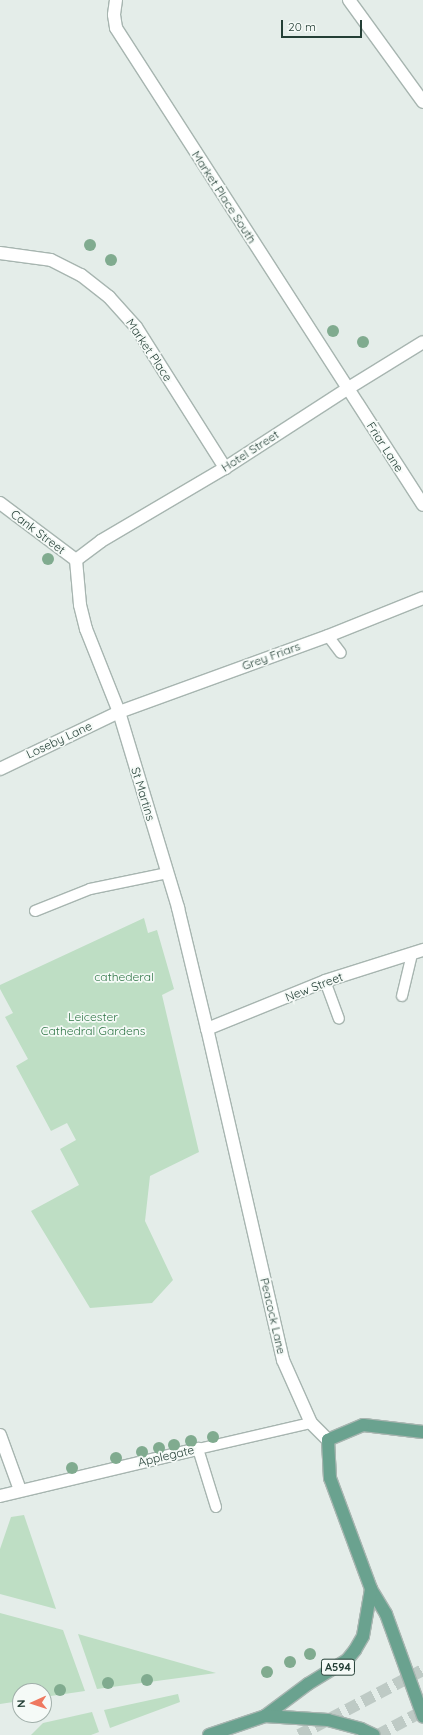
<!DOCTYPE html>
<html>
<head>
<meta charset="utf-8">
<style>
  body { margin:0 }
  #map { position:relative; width:423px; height:1735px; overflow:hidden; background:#e4ede9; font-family:Quicksand,sans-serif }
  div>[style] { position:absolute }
  .green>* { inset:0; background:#bedec4 }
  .primary-tunnel>* { height:12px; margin-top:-6px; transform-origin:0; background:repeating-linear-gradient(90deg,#becac5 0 12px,transparent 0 18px) }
  .roads { filter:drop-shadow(1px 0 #a7b5b0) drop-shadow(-1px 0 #a7b5b0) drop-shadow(0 1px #a7b5b0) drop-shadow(0 -1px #a7b5b0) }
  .service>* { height:10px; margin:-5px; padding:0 5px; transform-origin:5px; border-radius:5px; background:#fff }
  .pedestrian>* { height:12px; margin:-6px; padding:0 6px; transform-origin:6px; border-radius:6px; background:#fff }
  .minor>* { height:12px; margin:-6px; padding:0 6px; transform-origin:6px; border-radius:6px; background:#fff }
  .primary>* { height:12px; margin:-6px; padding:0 6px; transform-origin:6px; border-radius:6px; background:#6aa28f }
  .trees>* { width:12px; height:12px; margin:-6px; border-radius:50%; background:#80ab8f }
  span { translate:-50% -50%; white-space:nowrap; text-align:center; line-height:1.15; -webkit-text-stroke:3.5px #f5faf7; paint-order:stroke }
  .shield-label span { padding:1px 3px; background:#f5faf7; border:1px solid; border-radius:3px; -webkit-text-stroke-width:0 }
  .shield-label { font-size:11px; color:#243f36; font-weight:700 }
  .street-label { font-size:12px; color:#243f36 }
  .park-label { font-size:12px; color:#2e7545 }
  .north { position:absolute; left:12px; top:1683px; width:40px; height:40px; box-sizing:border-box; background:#f5faf7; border:1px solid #a1afaa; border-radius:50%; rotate:267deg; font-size:11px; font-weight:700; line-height:16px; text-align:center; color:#243f36 }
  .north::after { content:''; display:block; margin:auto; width:14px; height:18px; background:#ef7960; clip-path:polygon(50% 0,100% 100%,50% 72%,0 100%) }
  .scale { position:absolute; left:281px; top:20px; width:81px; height:18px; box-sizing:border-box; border:2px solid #243f36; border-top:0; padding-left:5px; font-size:12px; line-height:14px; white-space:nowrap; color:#243f36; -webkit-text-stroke:3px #f5faf7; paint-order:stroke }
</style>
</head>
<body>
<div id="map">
  <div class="green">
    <div style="clip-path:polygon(144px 918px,148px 933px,157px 930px,174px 989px,162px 995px,199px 1152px,150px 1176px,145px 1221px,173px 1280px,152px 1303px,90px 1308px,31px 1211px,79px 1185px,60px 1149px,76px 1140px,67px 1123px,51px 1131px,16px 1066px,28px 1059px,5px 1017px,13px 1013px,0 989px,0 985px)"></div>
    <div style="clip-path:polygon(24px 1515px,56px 1609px,0 1594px,0 1549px,11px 1517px)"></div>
    <div style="clip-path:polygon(0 1613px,63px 1630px,85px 1691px,44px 1697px,44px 1691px,20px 1691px,20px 1701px,0 1704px)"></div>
    <div style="clip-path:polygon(78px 1634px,216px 1673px,97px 1689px)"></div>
    <div style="clip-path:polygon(178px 1694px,180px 1702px,110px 1728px,104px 1710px)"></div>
    <div style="clip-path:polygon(92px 1712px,99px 1732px,91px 1735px,31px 1735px,43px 1723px)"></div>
  </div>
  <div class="primary-tunnel">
    <div style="left:299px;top:1735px;width:140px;rotate:-27.7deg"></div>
    <div style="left:378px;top:1735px;width:51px;rotate:-28.1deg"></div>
  </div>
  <div class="roads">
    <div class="service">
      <div style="left:328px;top:636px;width:21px;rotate:53deg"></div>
      <div style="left:35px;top:911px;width:59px;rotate:-21.8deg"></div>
      <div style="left:90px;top:889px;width:79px;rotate:-11.7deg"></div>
      <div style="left:325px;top:981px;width:40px;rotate:69.8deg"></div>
      <div style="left:402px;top:996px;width:43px;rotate:-76.6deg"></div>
      <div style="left:216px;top:1507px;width:61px;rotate:-107.2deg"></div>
      <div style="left:198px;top:1449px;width:116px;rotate:-13deg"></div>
    </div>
    <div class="pedestrian">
      <div style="left:347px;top:389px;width:89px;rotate:-31.7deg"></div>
      <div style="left:0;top:503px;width:95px;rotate:36.9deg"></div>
      <div style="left:76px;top:560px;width:45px;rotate:84.9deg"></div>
      <div style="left:80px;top:605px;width:25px;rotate:76deg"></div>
      <div style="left:86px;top:629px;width:89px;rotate:68.3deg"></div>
      <div style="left:119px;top:712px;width:205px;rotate:73.2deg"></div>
      <div style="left:178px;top:908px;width:124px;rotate:76.5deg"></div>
      <div style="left:0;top:769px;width:132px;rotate:-25.6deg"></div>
      <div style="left:0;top:1435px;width:59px;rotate:70deg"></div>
      <div style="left:0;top:1496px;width:204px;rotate:-13.4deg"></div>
    </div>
    <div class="minor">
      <div style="left:116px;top:0;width:15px;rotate:98deg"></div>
      <div style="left:114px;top:15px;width:13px;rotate:81deg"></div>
      <div style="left:116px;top:28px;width:567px;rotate:57.23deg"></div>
      <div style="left:349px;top:0;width:126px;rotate:54deg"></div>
      <div style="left:0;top:253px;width:51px;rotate:7.8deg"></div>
      <div style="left:51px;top:260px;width:34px;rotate:27deg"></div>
      <div style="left:81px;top:275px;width:36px;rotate:38deg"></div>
      <div style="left:109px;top:297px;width:40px;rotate:48deg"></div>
      <div style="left:136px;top:327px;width:167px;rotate:57.7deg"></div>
      <div style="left:76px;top:560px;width:31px;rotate:-37deg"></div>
      <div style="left:101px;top:541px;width:144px;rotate:-30.5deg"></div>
      <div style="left:225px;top:468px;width:145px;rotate:-32.9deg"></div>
      <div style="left:119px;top:712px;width:222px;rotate:-20deg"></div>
      <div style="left:328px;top:636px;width:102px;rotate:-21.8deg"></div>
      <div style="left:328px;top:1440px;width:24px;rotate:-135deg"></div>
      <div style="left:311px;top:1423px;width:69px;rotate:-114deg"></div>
      <div style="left:283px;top:1360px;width:340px;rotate:-102.9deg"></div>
      <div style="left:207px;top:1029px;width:127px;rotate:-22.1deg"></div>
      <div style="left:325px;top:981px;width:103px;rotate:-17.6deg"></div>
    </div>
    <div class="primary">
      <div style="left:423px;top:1432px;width:60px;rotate:-173.3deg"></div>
      <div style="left:363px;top:1425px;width:38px;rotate:157deg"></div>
      <div style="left:328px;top:1440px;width:38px;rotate:87deg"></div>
      <div style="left:330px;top:1478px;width:118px;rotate:69.7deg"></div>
      <div style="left:371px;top:1589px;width:29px;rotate:59deg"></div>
      <div style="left:386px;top:1614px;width:109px;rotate:70.1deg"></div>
      <div style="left:265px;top:1716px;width:54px;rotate:-36.7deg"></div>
      <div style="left:308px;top:1684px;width:46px;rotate:-31.6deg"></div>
      <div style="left:347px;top:1660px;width:13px;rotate:-51deg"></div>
      <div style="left:355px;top:1650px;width:16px;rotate:-60deg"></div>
      <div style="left:363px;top:1636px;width:48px;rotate:-80.3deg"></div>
      <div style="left:209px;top:1735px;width:59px;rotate:-18.7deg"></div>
      <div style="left:265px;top:1716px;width:63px;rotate:3.6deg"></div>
      <div style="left:328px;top:1720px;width:34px;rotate:15deg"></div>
      <div style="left:361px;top:1729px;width:14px;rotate:25deg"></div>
    </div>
  </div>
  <div class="trees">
    <div style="left:90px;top:245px"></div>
    <div style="left:111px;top:260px"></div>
    <div style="left:333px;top:331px"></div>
    <div style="left:363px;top:342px"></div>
    <div style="left:48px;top:559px"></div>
    <div style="left:213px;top:1437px"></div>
    <div style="left:191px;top:1441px"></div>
    <div style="left:174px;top:1445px"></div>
    <div style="left:159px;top:1448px"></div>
    <div style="left:142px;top:1452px"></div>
    <div style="left:116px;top:1458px"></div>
    <div style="left:72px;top:1468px"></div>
    <div style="left:310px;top:1654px"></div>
    <div style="left:290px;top:1662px"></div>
    <div style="left:267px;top:1672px"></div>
    <div style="left:147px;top:1680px"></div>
    <div style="left:108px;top:1683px"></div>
    <div style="left:60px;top:1690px"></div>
  </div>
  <div class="shield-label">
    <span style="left:338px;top:1667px">A594</span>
  </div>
  <div class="street-label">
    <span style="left:224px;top:197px;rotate:57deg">Market Place South</span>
    <span style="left:149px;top:350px;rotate:56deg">Market Place</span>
    <span style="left:385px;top:447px;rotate:57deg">Friar Lane</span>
    <span style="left:250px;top:451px;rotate:-33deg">Hotel Street</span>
    <span style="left:38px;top:532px;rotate:37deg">Cank Street</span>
    <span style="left:271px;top:656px;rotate:-20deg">Grey Friars</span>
    <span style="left:59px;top:740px;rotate:-25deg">Loseby Lane</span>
    <span style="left:143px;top:794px;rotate:73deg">St Martins</span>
    <span style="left:314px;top:987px;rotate:-21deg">New Street</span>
    <span style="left:273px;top:1316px;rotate:77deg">Peacock Lane</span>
    <span style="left:166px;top:1456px;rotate:-13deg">Applegate</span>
  </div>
  <div class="park-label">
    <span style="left:124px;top:977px">cathederal</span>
    <span style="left:93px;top:1024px">Leicester<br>Cathedral Gardens</span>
  </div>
  <div class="north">N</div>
  <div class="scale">20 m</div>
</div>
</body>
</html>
